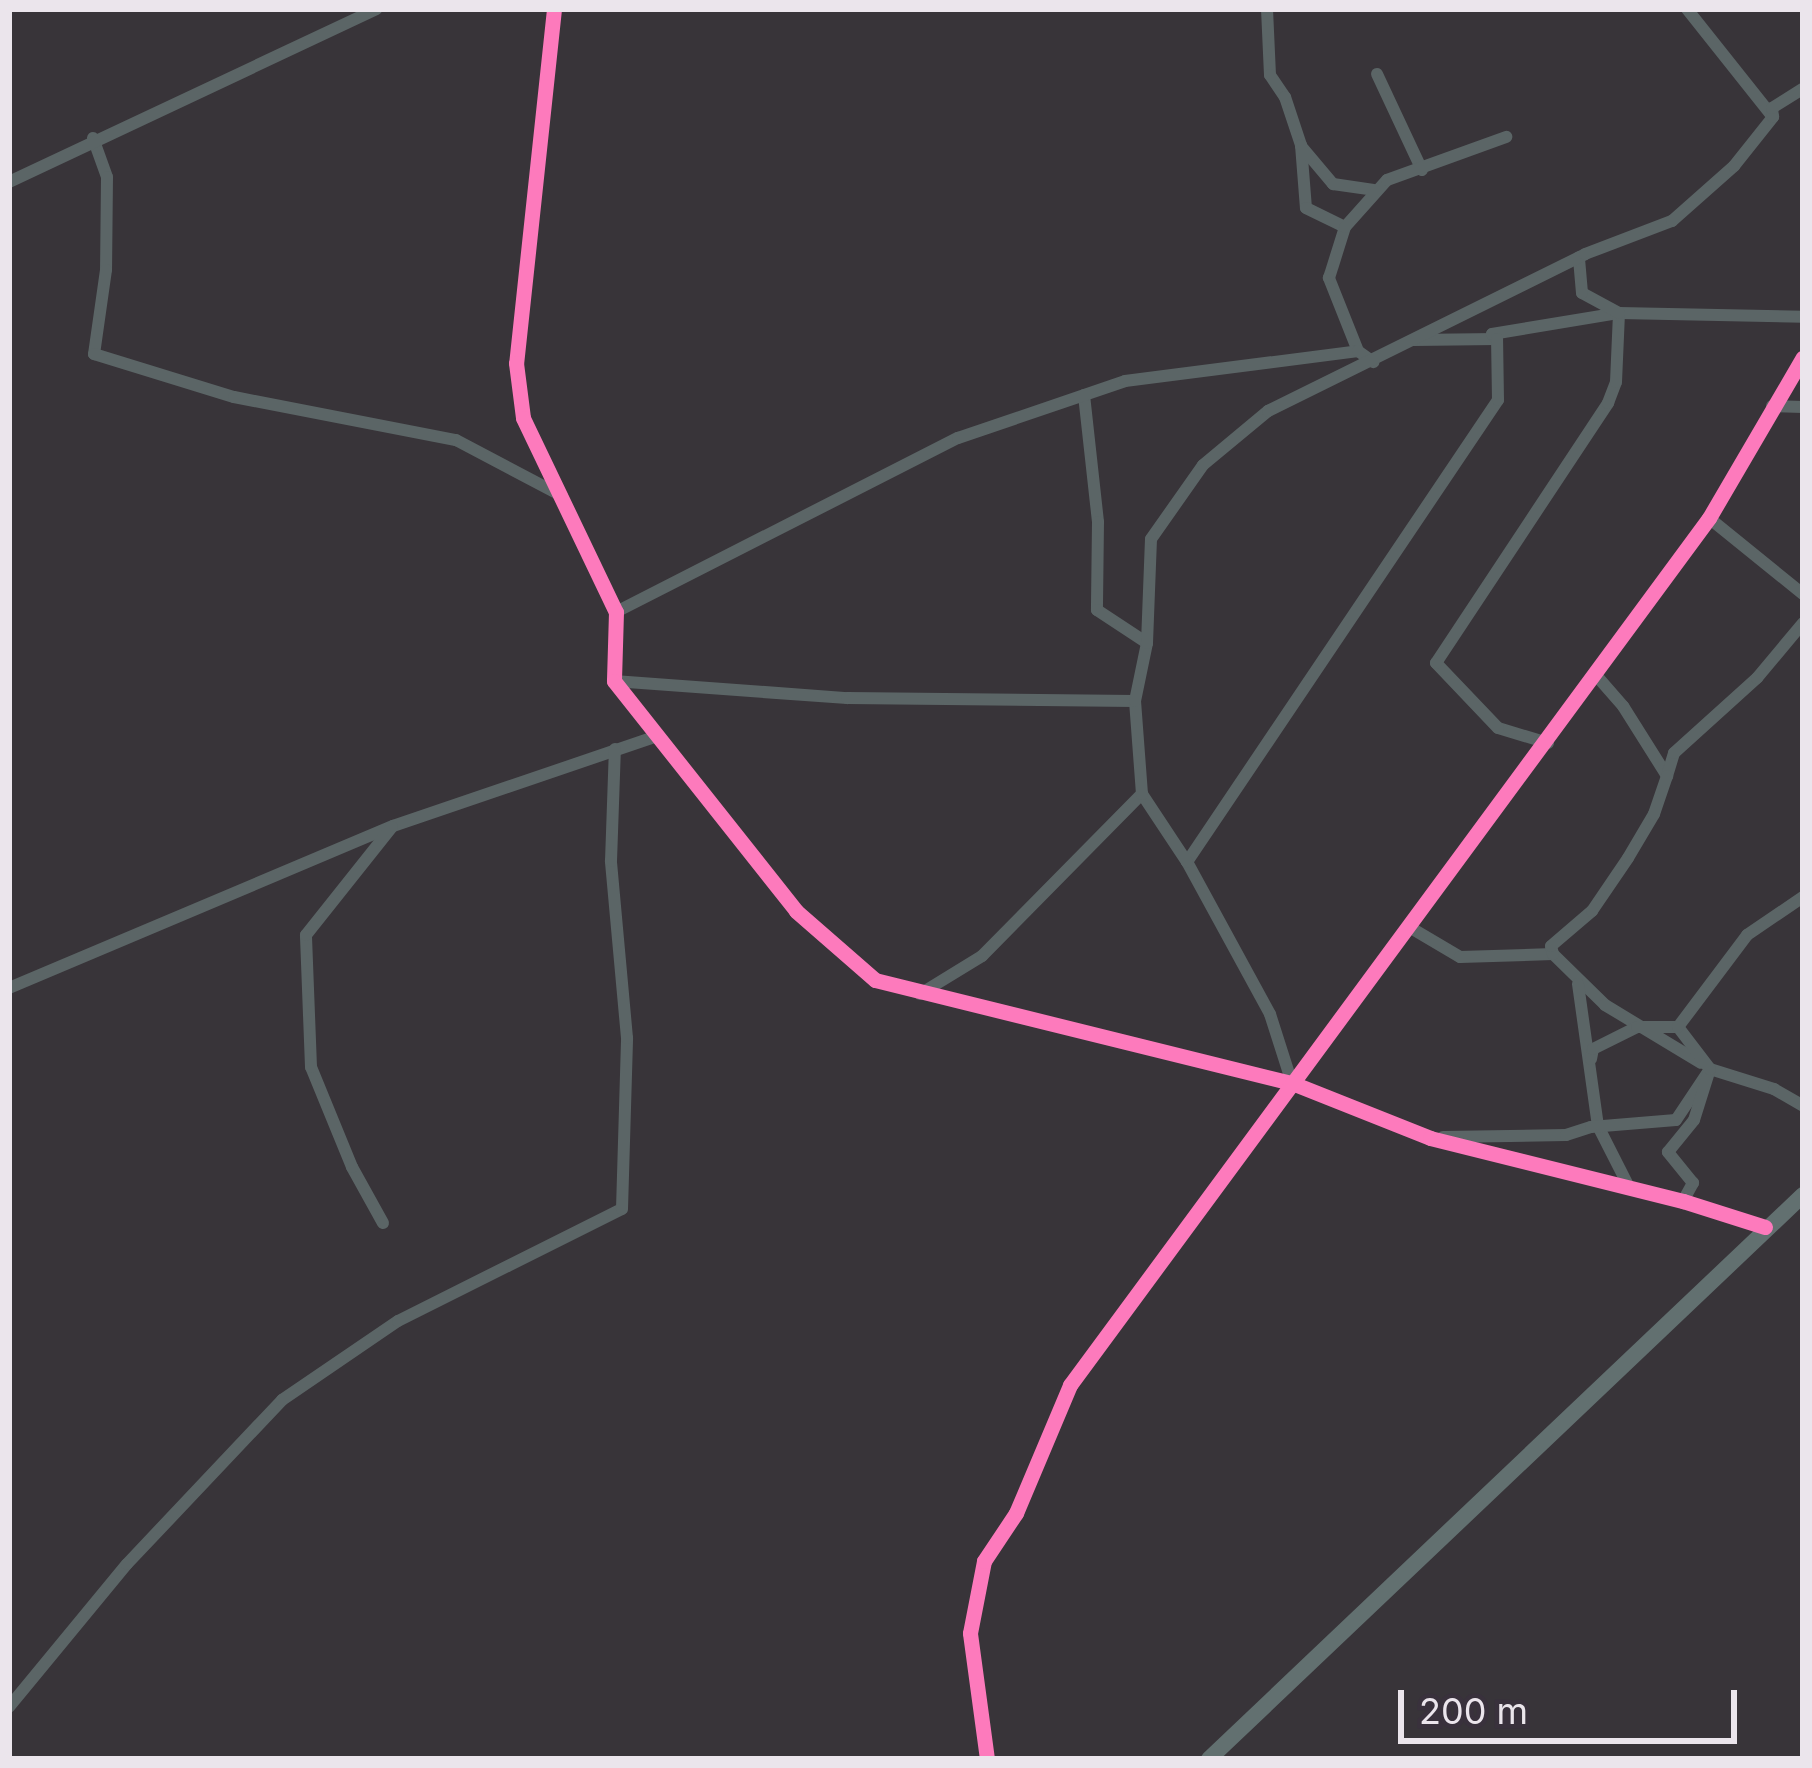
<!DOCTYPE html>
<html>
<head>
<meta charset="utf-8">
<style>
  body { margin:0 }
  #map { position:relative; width:1812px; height:1768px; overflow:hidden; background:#383439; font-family:Inter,sans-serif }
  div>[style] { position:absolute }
  .street>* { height:12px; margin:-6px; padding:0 6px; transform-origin:6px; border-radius:6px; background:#5b6566 }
  .secondary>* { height:16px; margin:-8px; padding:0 8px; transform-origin:8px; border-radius:8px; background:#627070 }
  .cycleway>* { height:15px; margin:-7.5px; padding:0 7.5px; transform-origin:7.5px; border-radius:7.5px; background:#fd7abc }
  span { translate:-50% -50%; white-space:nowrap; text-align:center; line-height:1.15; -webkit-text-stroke:12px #39313c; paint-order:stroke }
  .frame { position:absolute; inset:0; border:12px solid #ebe5ec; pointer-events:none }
  .scale { position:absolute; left:1398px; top:1690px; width:339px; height:54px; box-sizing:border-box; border:6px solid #ebe5ec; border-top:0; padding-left:15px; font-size:36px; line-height:42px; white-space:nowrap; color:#ebe5ec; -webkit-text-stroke:9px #39313c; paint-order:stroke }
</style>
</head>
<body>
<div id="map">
  <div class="street">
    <div style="left:554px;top:9px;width:356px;rotate:96.1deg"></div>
    <div style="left:516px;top:363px;width:55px;rotate:82.7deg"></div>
    <div style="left:523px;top:418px;width:215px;rotate:64.4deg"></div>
    <div style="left:616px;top:612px;width:69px;rotate:91.7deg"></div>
    <div style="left:614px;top:681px;width:293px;rotate:51.6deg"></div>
    <div style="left:796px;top:911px;width:105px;rotate:41.1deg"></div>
    <div style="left:875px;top:980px;width:430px;rotate:13.9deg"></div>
    <div style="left:1292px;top:1083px;width:149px;rotate:21.7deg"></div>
    <div style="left:1430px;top:1138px;width:261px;rotate:14deg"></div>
    <div style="left:1683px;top:1201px;width:86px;rotate:17.6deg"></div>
    <div style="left:1267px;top:9px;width:66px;rotate:87.4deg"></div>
    <div style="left:1270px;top:75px;width:27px;rotate:56deg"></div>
    <div style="left:1285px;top:97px;width:51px;rotate:71.6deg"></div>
    <div style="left:1301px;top:145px;width:63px;rotate:85.5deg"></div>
    <div style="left:1306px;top:208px;width:43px;rotate:26deg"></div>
    <div style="left:1687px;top:9px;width:137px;rotate:51.5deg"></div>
    <div style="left:1377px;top:74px;width:106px;rotate:64.9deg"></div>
    <div style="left:93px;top:138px;width:41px;rotate:70.3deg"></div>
    <div style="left:107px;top:177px;width:93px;rotate:90.6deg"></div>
    <div style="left:106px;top:270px;width:85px;rotate:98.1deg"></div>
    <div style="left:94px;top:354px;width:146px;rotate:17.1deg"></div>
    <div style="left:234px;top:397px;width:226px;rotate:11deg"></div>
    <div style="left:456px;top:440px;width:120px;rotate:27.8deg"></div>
    <div style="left:1301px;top:146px;width:50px;rotate:49.9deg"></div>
    <div style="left:1333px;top:184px;width:41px;rotate:8.3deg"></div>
    <div style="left:9px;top:182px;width:406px;rotate:-25.2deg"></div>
    <div style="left:1413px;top:340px;width:84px;rotate:-0.7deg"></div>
    <div style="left:1497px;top:339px;width:7px;rotate:-135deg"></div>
    <div style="left:1492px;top:334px;width:129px;rotate:-9.4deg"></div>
    <div style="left:1619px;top:313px;width:184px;rotate:1.2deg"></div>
    <div style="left:1358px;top:351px;width:79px;rotate:-111.7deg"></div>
    <div style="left:1329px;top:278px;width:53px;rotate:-72.6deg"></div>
    <div style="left:1345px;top:227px;width:63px;rotate:-48.2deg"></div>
    <div style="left:1387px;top:180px;width:127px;rotate:-19.9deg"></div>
    <div style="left:1084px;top:395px;width:128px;rotate:83.7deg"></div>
    <div style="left:1098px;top:522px;width:88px;rotate:90.7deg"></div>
    <div style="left:1097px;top:610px;width:60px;rotate:33.4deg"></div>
    <div style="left:1772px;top:406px;width:31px;rotate:2deg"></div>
    <div style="left:1709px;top:518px;width:121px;rotate:39deg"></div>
    <div style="left:616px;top:612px;width:384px;rotate:-27deg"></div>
    <div style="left:958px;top:438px;width:176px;rotate:-18.8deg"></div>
    <div style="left:1125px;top:381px;width:235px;rotate:-7.3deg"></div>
    <div style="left:1358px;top:351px;width:19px;rotate:36deg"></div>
    <div style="left:1595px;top:674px;width:43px;rotate:48.8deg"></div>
    <div style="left:1623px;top:706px;width:83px;rotate:57.8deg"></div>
    <div style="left:1667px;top:776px;width:24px;rotate:-73deg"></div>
    <div style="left:1674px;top:753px;width:112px;rotate:-42.1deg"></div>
    <div style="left:1757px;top:678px;width:72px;rotate:-50.1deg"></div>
    <div style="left:614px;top:681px;width:234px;rotate:4.2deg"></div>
    <div style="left:847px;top:698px;width:288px;rotate:0.6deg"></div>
    <div style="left:1548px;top:743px;width:52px;rotate:-163.3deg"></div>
    <div style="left:1498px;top:728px;width:90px;rotate:-133.6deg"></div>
    <div style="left:1436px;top:663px;width:312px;rotate:-56.5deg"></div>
    <div style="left:1608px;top:403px;width:22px;rotate:-69deg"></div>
    <div style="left:1616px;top:382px;width:69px;rotate:-87.5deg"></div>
    <div style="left:1619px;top:313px;width:42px;rotate:-151.6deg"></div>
    <div style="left:1582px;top:293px;width:36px;rotate:-95deg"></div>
    <div style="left:1187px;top:862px;width:557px;rotate:-56.05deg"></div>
    <div style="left:1498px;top:400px;width:61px;rotate:-90.9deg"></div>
    <div style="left:1411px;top:928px;width:57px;rotate:30.6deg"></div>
    <div style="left:1460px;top:957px;width:93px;rotate:-1.8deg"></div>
    <div style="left:1553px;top:954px;width:73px;rotate:44.4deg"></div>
    <div style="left:1605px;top:1005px;width:112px;rotate:31.1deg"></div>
    <div style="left:1553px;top:954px;width:8px;rotate:-104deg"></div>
    <div style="left:1551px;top:946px;width:54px;rotate:-40.5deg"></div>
    <div style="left:1592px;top:911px;width:64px;rotate:-55.8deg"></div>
    <div style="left:1628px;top:858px;width:51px;rotate:-59.4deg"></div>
    <div style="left:1654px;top:814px;width:40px;rotate:-71.1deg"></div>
    <div style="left:1578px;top:984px;width:143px;rotate:82deg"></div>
    <div style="left:1598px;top:1126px;width:68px;rotate:63.1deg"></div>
    <div style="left:9px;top:988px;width:417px;rotate:-22.9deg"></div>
    <div style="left:393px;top:826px;width:280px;rotate:-18.8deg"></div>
    <div style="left:920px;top:994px;width:73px;rotate:-31.5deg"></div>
    <div style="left:982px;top:956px;width:228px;rotate:-45.4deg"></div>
    <div style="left:1591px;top:1059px;width:10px;rotate:-79deg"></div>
    <div style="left:1593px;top:1049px;width:49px;rotate:-26.6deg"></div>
    <div style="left:1637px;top:1027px;width:41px"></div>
    <div style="left:1292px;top:1083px;width:72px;rotate:-107.7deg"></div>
    <div style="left:1270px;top:1014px;width:173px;rotate:-118.6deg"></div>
    <div style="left:1187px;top:862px;width:82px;rotate:-123.5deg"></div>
    <div style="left:1142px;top:794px;width:93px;rotate:-94.3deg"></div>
    <div style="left:1135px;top:701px;width:59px;rotate:-78.3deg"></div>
    <div style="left:1147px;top:643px;width:104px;rotate:-87.8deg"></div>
    <div style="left:1151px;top:539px;width:90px;rotate:-54.9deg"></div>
    <div style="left:1203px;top:465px;width:85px;rotate:-39.7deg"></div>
    <div style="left:1268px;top:411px;width:354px;rotate:-26.3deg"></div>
    <div style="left:1585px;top:254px;width:93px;rotate:-20.8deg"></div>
    <div style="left:1672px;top:221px;width:83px;rotate:-41.6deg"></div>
    <div style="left:1734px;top:166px;width:63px;rotate:-51.5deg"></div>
    <div style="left:1773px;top:117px;width:9px;rotate:-96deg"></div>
    <div style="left:1772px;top:108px;width:36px;rotate:-32deg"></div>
    <div style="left:1443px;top:1137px;width:123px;rotate:-0.9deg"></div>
    <div style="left:1566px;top:1135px;width:26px;rotate:-18deg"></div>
    <div style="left:1591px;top:1127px;width:85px;rotate:-4.7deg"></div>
    <div style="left:1676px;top:1120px;width:61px;rotate:-56.3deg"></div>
    <div style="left:1710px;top:1069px;width:67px;rotate:17.4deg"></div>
    <div style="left:1774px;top:1089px;width:34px;rotate:30deg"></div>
    <div style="left:1683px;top:1201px;width:21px;rotate:-61deg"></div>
    <div style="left:1693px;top:1183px;width:40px;rotate:-129deg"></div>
    <div style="left:1668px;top:1152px;width:41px;rotate:-50.9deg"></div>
    <div style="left:1694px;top:1120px;width:53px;rotate:-72.6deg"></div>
    <div style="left:1710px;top:1069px;width:53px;rotate:-127.3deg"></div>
    <div style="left:1678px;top:1027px;width:115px;rotate:-53.1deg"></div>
    <div style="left:1747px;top:935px;width:68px;rotate:-34.2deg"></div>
    <div style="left:383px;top:1223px;width:64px;rotate:-119deg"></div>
    <div style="left:352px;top:1167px;width:108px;rotate:-112.3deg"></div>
    <div style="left:311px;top:1067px;width:132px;rotate:-92.2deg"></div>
    <div style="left:306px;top:935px;width:138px;rotate:-51.5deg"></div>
    <div style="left:9px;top:1707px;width:185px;rotate:-50.5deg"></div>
    <div style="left:127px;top:1564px;width:226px;rotate:-46.6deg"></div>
    <div style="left:282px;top:1400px;width:140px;rotate:-34.3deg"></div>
    <div style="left:398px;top:1321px;width:250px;rotate:-26.6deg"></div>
    <div style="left:622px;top:1209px;width:171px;rotate:-88.3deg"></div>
    <div style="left:627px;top:1038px;width:178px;rotate:-95.2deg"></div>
    <div style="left:611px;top:861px;width:112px;rotate:-88deg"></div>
    <div style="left:987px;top:1759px;width:127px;rotate:-97.7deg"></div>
    <div style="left:970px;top:1633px;width:73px;rotate:-79deg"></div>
    <div style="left:984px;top:1561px;width:58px;rotate:-56.3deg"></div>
    <div style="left:1016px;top:1513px;width:139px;rotate:-67.1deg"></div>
    <div style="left:1070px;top:1385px;width:1077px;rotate:-53.61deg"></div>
    <div style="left:1709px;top:518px;width:186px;rotate:-59.7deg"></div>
  </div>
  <div class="secondary">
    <div style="left:1209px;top:1759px;width:819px;rotate:-43.52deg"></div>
  </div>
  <div class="cycleway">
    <div style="left:554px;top:9px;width:356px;rotate:96.1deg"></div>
    <div style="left:516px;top:363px;width:55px;rotate:82.7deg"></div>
    <div style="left:523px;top:418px;width:215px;rotate:64.4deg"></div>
    <div style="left:616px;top:612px;width:69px;rotate:91.7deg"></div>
    <div style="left:614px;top:681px;width:293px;rotate:51.6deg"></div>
    <div style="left:796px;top:911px;width:105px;rotate:41.1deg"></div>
    <div style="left:875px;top:980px;width:430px;rotate:13.9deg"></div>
    <div style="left:1292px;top:1083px;width:149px;rotate:21.7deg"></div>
    <div style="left:1430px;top:1138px;width:261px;rotate:14deg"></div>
    <div style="left:1683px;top:1201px;width:86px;rotate:17.6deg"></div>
    <div style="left:987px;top:1759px;width:127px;rotate:-97.7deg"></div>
    <div style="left:970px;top:1633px;width:73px;rotate:-79deg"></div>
    <div style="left:984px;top:1561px;width:58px;rotate:-56.3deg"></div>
    <div style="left:1016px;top:1513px;width:139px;rotate:-67.1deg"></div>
    <div style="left:1070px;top:1385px;width:1077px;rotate:-53.61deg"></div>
    <div style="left:1709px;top:518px;width:186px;rotate:-59.7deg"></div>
  </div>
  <div class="frame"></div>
  <div class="scale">200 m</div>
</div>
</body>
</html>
